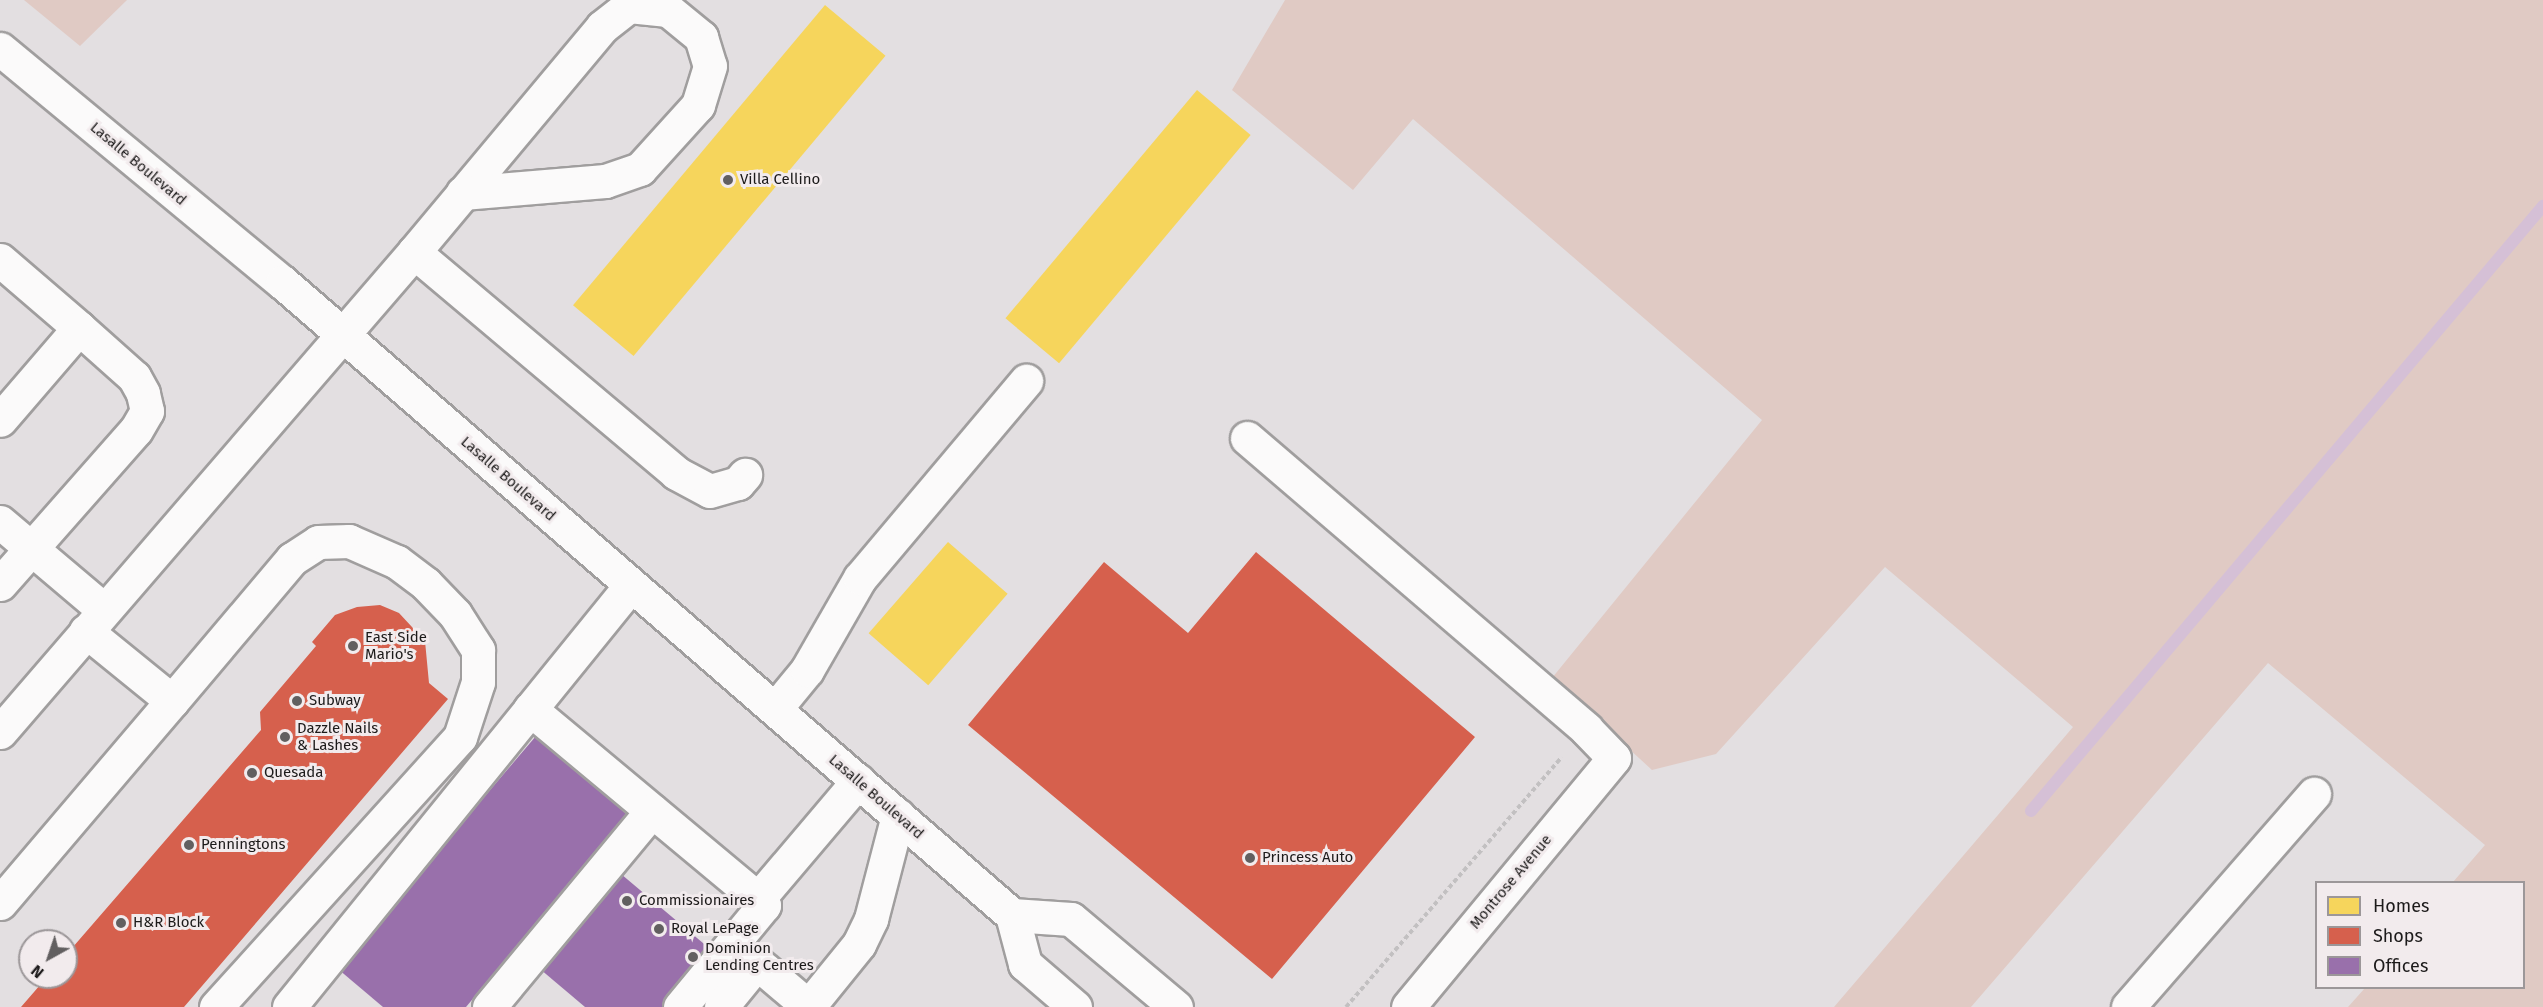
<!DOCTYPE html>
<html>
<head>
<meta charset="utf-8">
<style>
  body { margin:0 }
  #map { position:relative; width:2543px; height:1007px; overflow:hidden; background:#e3dfe1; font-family:"Fira Sans",sans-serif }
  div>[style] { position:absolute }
  .green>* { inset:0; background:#e0cac4 }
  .homes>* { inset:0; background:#f6d55c; transform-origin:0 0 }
  .shops>* { inset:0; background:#d6604d }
  .offices>* { inset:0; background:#9970ab }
  .stream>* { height:12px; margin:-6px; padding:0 6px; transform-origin:6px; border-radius:6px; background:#d5c0d6 }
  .path>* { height:4px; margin-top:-2px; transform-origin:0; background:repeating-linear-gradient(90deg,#c2c0c1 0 4.5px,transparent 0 7.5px) }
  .roads { filter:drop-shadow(2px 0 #a09e9e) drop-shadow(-2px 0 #a09e9e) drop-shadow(0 2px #a09e9e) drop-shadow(0 -2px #a09e9e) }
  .minor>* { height:33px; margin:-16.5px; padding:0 16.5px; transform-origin:16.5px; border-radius:16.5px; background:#fbfafa }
  .major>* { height:33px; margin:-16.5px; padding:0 16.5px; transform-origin:16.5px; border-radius:16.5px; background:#fbfafa }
  .dots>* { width:16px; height:16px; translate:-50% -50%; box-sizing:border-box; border:3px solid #f2ebed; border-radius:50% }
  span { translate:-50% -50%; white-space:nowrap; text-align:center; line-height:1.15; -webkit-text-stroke:6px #f2ebed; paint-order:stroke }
  .street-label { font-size:15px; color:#1c1a1a }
  .poi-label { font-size:15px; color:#1c1a1a }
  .left { translate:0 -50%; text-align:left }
  .legend { position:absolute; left:2315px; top:881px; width:210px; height:108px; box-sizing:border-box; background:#f2ebed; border:2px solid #9c9799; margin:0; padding:8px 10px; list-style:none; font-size:18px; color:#1c1a1a }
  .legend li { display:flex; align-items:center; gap:12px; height:30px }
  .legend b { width:30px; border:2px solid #9c9799 }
  .north { position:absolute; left:18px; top:929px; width:60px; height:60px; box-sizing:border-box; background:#f2ebed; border:2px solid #9c9799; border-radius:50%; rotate:220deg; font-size:16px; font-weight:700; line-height:24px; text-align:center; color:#1c1a1a }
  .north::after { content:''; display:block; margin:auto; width:21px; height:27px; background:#625f60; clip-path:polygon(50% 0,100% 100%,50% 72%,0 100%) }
</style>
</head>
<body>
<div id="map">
  <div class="green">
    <div style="clip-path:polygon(24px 0,127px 0,80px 46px)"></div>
    <div style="clip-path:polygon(1285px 0,2543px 0,2543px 1007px,2348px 1007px,2365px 988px,2524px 988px,2524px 882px,2453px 882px,2485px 845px,2268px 663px,1971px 1007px,1834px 1007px,2073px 727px,1885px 567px,1716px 754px,1652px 770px,1552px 678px,1762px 420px,1413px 119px,1353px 190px,1232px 90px)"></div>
  </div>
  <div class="homes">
    <div style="left:825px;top:5px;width:79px;height:392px;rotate:40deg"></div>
    <div style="left:1197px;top:90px;width:70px;height:298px;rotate:40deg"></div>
    <div style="left:948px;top:542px;width:79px;height:121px;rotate:41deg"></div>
  </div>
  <div class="shops">
    <div style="clip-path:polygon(1256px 552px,1475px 737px,1272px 979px,968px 725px,1104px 562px,1188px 633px)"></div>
    <div style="clip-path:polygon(380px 605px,399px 613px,425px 641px,429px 683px,448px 699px,184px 1007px,21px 1007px,47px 977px,66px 977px,66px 955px,261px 730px,260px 712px,316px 646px,312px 642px,335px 615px,357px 607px)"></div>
  </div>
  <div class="offices">
    <div style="clip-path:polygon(536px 736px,628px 815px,466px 1007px,383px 1007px,338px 969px)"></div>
    <div style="clip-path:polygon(621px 874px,716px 954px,671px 1007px,585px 1007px,540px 969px)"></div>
  </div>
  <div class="stream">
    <div style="left:2031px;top:811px;width:793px;rotate:-49.76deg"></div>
  </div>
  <div class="path">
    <div style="left:1346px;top:1007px;width:330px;rotate:-49.2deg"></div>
  </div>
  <div class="roads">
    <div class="minor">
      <div style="left:414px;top:252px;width:343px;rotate:40.1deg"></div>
      <div style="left:676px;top:473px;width:38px;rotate:28deg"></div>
      <div style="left:710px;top:491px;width:29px;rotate:-16deg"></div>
      <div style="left:738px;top:483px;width:11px;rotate:-49deg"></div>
      <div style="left:0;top:260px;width:104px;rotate:40.7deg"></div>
      <div style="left:79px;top:328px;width:121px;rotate:130.7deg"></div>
      <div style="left:1247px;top:438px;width:447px;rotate:40.6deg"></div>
      <div style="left:1586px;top:729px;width:40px;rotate:46deg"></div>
      <div style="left:1614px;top:758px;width:323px;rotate:129.6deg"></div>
      <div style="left:0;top:522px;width:136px;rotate:40.2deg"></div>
      <div style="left:0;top:584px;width:205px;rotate:-48.6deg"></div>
      <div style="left:136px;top:430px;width:22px;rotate:-60deg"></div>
      <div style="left:147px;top:411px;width:18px;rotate:-103deg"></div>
      <div style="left:143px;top:393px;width:18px;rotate:-119deg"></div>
      <div style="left:134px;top:377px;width:74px;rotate:-138.3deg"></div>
      <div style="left:172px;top:701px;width:186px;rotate:-49.8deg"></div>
      <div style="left:292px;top:559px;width:31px;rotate:-33deg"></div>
      <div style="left:318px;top:542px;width:31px;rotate:-2deg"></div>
      <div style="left:349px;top:541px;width:52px;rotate:23.6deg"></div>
      <div style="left:397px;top:562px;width:36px;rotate:37deg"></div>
      <div style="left:426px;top:584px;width:42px;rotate:46deg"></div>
      <div style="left:455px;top:614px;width:43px;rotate:57.4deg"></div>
      <div style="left:478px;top:650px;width:32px;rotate:90deg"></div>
      <div style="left:478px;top:682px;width:58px;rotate:108.1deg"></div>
      <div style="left:460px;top:737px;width:364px;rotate:132.1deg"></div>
      <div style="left:530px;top:709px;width:297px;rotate:39.8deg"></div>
      <div style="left:758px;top:899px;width:155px;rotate:-49.7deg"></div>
      <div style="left:775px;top:709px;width:50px;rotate:-50.6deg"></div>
      <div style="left:807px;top:670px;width:106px;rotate:-60.1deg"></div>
      <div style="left:860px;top:578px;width:258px;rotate:-49.9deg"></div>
      <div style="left:0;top:732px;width:634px;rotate:-49.22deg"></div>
      <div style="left:414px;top:252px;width:293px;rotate:-50.1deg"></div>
      <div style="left:602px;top:27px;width:34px;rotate:-38deg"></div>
      <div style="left:629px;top:6px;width:39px;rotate:6deg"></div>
      <div style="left:668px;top:10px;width:43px;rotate:39.3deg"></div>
      <div style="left:701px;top:37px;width:30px;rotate:73deg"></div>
      <div style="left:710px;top:66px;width:41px;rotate:107.1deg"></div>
      <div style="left:698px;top:105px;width:86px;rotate:132.2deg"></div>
      <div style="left:640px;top:169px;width:37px;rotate:161deg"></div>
      <div style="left:605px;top:181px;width:143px;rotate:175.2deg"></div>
      <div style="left:0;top:903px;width:265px;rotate:-49.6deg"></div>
      <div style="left:172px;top:701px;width:111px;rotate:-140.9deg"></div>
      <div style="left:289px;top:1007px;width:543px;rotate:-50.98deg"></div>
      <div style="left:489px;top:1007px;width:255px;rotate:-50.3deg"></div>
      <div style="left:680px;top:1007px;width:132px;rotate:-50.5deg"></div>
      <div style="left:764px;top:905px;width:8px;rotate:-135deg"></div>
      <div style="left:721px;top:1007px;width:57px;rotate:-50.7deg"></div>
      <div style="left:757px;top:963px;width:68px;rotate:40.2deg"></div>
      <div style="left:808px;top:1007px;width:81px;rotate:-51deg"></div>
      <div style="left:859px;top:944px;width:28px;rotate:-64deg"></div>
      <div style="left:871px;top:919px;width:107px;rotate:-75.4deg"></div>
      <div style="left:2128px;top:1007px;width:283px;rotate:-48.9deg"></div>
    </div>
    <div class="major">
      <div style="left:0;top:49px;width:366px;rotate:39.6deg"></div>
      <div style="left:282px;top:282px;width:966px;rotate:40.93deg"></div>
      <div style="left:1012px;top:915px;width:51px;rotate:75.1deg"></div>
      <div style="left:1025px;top:964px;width:66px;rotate:40.7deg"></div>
      <div style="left:1012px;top:915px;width:59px;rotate:3.9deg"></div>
      <div style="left:1071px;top:919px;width:137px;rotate:40deg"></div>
    </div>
  </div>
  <div class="dots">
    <div style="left:728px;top:180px;background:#625f60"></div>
    <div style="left:353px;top:646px;background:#625f60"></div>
    <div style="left:297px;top:701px;background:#625f60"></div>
    <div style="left:285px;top:737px;background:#625f60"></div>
    <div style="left:252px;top:773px;background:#625f60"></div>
    <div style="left:189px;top:845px;background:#625f60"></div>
    <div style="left:1250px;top:858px;background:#625f60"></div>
    <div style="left:627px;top:901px;background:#625f60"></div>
    <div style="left:121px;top:923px;background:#625f60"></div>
    <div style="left:659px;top:929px;background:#625f60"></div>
    <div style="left:693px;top:957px;background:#625f60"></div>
  </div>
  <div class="street-label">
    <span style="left:138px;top:164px;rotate:40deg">Lasalle Boulevard</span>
    <span style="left:508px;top:479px;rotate:41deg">Lasalle Boulevard</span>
    <span style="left:876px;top:797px;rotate:41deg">Lasalle Boulevard</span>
    <span style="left:1511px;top:882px;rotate:-50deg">Montrose Avenue</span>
  </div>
  <div class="poi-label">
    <span class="left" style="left:740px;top:180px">Villa Cellino</span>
    <span class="left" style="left:365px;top:646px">East Side<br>Mario's</span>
    <span class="left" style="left:309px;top:701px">Subway</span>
    <span class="left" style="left:297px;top:737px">Dazzle Nails<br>&amp; Lashes</span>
    <span class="left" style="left:264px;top:773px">Quesada</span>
    <span class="left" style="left:201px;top:845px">Penningtons</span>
    <span class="left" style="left:1262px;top:858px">Princess Auto</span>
    <span class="left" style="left:639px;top:901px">Commissionaires</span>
    <span class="left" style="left:133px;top:923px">H&amp;R Block</span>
    <span class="left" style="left:671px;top:929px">Royal LePage</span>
    <span class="left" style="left:705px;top:957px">Dominion<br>Lending Centres</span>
  </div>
  <ul class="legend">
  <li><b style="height:16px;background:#f6d55c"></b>Homes</li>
  <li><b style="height:16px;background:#d6604d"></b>Shops</li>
  <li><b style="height:16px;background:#9970ab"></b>Offices</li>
  </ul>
  <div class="north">N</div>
</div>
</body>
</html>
